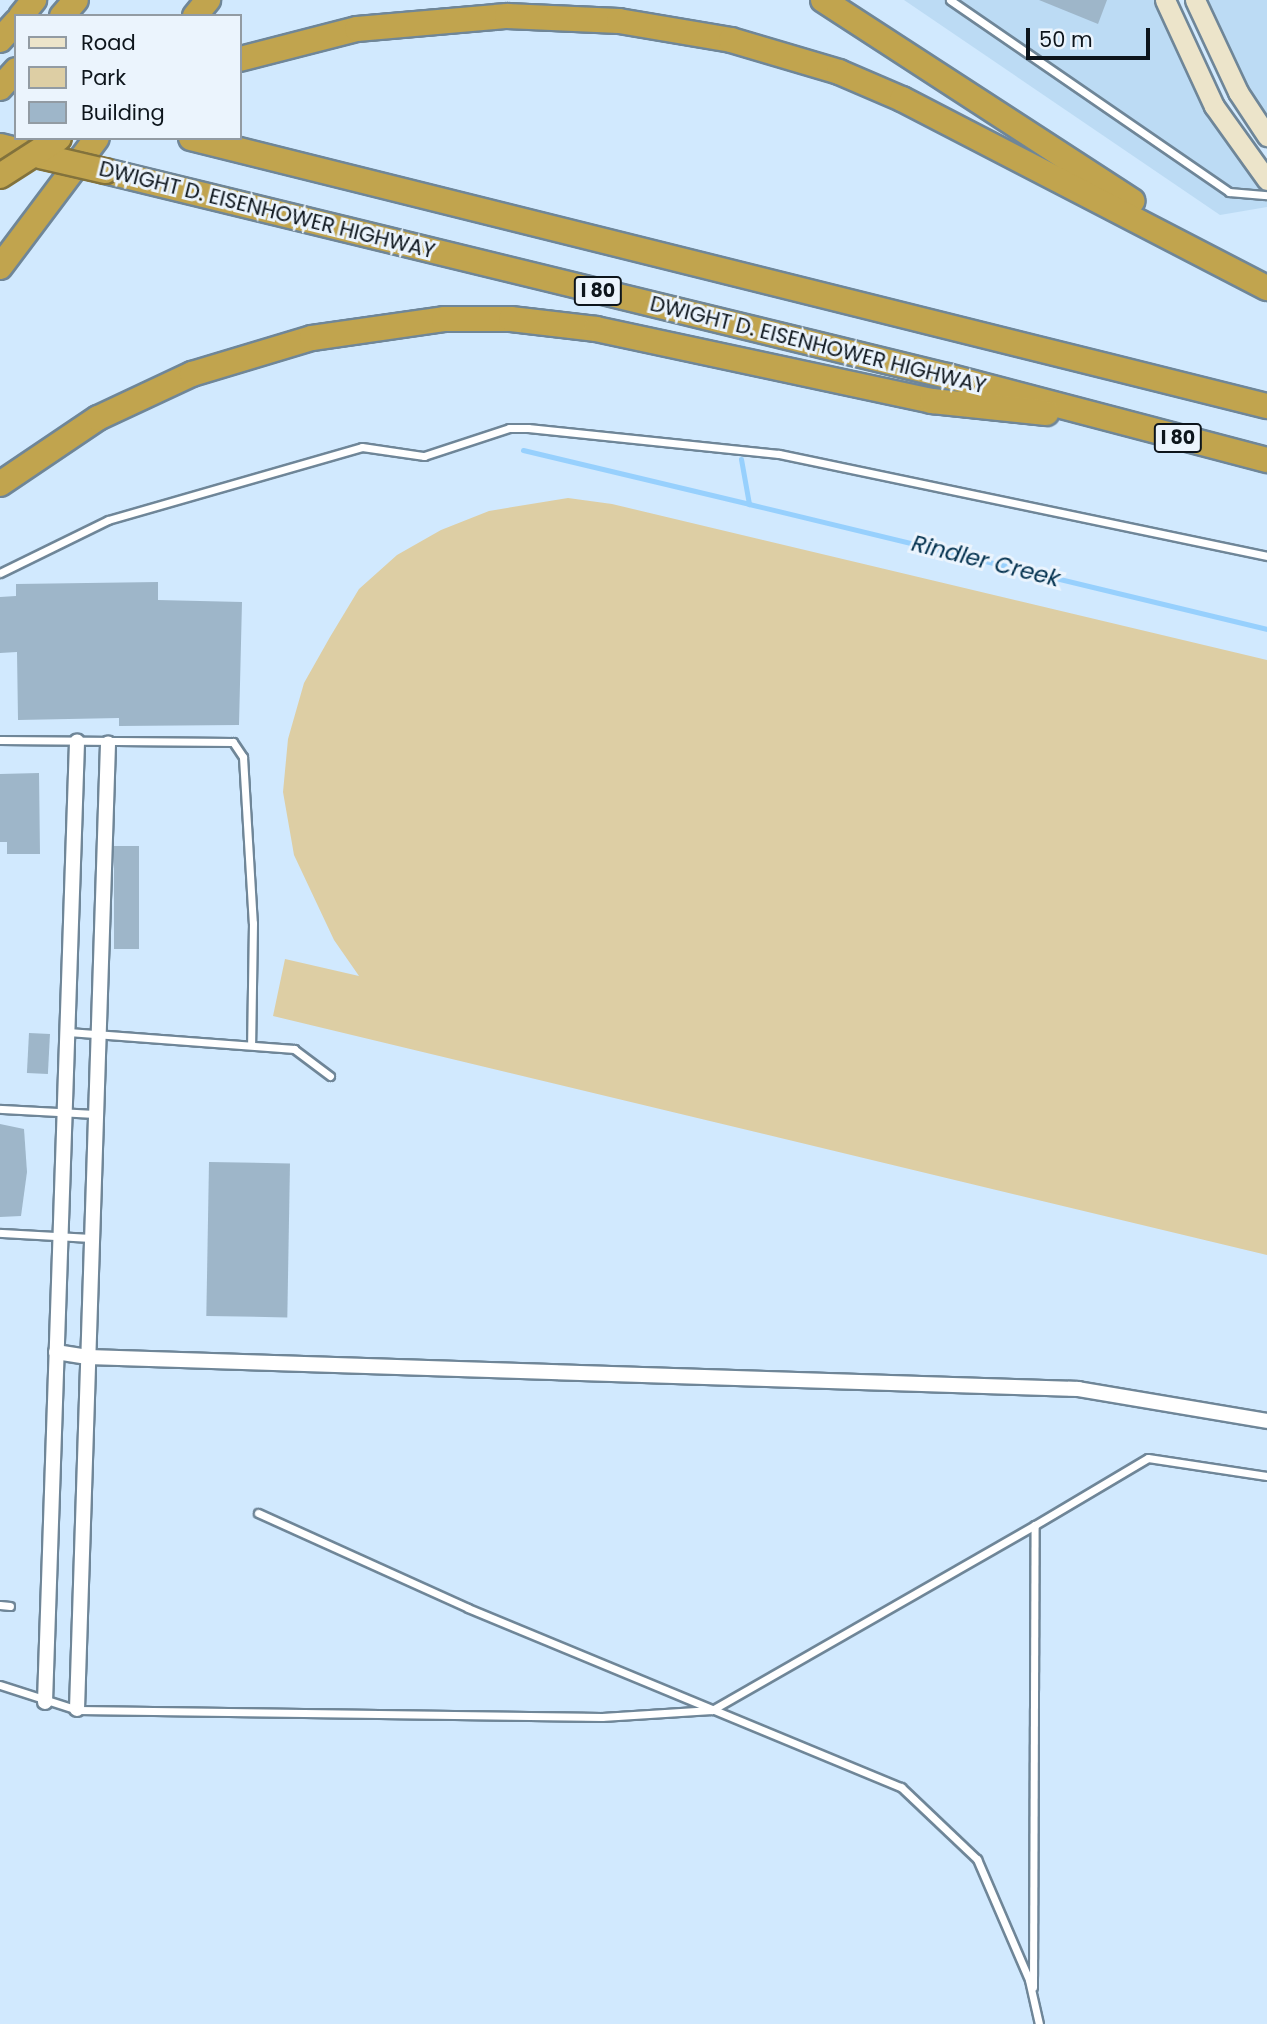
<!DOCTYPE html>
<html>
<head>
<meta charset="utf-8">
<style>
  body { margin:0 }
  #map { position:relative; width:1267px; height:2024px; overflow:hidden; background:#d1e9fe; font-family:Poppins,sans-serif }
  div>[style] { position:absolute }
  .built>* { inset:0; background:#bcdbf4 }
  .green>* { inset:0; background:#ddcea4 }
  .stream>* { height:5px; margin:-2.5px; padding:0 2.5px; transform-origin:2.5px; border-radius:2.5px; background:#97d0fd }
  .building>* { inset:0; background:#9eb6c9; transform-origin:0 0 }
  .roads { filter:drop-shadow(2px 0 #6f8698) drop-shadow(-2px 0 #6f8698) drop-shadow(0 2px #6f8698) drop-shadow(0 -2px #6f8698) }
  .service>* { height:7px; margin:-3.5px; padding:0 3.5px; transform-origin:3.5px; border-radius:3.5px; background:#fff }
  .minor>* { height:14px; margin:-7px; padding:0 7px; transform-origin:7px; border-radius:7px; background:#fff }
  .secondary>* { height:19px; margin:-9.5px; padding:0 9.5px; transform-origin:9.5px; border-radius:9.5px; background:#ece4ca }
  .motorway>* { height:24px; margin:-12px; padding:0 12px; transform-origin:12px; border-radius:12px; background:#c1a44e }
  .bridges { filter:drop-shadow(2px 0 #82723c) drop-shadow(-2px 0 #82723c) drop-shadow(0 2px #82723c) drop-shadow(0 -2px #82723c) }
  .motorway-bridge>* { height:24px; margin:-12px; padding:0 12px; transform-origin:12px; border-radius:12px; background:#c1a44e }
  span { translate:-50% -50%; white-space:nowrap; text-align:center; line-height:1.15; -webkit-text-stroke:6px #ebf4fd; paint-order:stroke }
  .shield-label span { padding:2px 5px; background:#ebf4fd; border:2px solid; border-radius:5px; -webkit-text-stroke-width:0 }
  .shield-label { font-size:19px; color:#0d151c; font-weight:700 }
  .street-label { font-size:21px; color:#0d151c }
  .water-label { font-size:23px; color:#04324f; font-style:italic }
  .legend { position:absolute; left:14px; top:14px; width:228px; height:126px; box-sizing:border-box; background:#ebf4fd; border:2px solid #929ba3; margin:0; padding:9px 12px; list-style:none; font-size:21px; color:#0d151c }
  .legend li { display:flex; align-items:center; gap:14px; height:35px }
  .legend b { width:35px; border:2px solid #929ba3 }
  .scale { position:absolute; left:1026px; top:28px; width:124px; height:32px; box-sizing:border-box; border:4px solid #0d151c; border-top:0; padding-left:9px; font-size:21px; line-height:24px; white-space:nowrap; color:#0d151c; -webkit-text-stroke:5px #ebf4fd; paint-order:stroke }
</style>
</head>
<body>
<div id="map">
  <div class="built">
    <div style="clip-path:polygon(904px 0,1162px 0,1267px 185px,1267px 207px,1220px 215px)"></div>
    <div style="clip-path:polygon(1207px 0,1267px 0,1267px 118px,1234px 62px)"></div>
  </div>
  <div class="green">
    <div style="clip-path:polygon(568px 498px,612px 504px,1267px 660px,1267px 1255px,273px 1016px,285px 959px,359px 976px,334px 940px,294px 855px,283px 792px,288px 739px,304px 683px,330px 637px,359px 589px,397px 555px,441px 530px,489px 511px)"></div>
  </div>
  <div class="stream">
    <div style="left:523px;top:450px;width:232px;rotate:13.4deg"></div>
    <div style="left:741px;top:459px;width:46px;rotate:79.9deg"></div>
    <div style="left:749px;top:504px;width:533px;rotate:13.57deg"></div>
  </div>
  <div class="building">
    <div style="clip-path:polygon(1039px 0,1107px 0,1098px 24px)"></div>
    <div style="clip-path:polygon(158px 582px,158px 600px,242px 602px,239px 725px,119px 726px,119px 718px,18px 720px,17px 652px,0 653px,0 597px,16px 596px,16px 584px)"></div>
    <div style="clip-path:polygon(39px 773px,40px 854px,7px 854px,7px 842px,0 842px,0 774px)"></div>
    <div style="left:114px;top:846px;width:25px;height:103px"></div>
    <div style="left:29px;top:1033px;width:21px;height:40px;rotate:3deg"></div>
    <div style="clip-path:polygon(0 1124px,24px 1129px,27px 1172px,21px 1216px,0 1217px)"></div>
    <div style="left:209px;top:1162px;width:81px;height:154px;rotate:1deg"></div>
  </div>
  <div class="roads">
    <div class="service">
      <div style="left:950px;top:0;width:339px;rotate:34.5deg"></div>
      <div style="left:1229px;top:192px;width:38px;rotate:5deg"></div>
      <div style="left:0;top:573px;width:120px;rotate:-26.1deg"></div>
      <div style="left:108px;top:520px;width:264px;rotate:-16deg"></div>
      <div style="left:362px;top:447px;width:63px;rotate:8.3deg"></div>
      <div style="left:424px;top:456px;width:89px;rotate:-18.2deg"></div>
      <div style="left:509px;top:428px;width:19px"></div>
      <div style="left:528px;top:428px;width:252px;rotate:5.9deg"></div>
      <div style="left:779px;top:454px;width:499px;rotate:11.8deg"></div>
      <div style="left:0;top:740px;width:233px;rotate:0.5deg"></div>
      <div style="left:233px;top:742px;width:18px;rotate:56deg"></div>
      <div style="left:243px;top:757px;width:166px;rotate:86.6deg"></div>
      <div style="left:253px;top:923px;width:121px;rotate:90.9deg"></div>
      <div style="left:68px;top:1032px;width:227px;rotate:4.3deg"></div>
      <div style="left:294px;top:1049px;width:45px;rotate:36.9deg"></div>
      <div style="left:0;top:1109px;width:96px;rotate:3deg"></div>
      <div style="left:0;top:1233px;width:92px;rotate:3.1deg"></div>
      <div style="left:258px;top:1513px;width:230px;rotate:24.3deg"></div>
      <div style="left:468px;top:1608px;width:469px;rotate:22.5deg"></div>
      <div style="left:901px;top:1787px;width:105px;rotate:43.5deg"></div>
      <div style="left:977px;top:1859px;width:132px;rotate:66.7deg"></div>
      <div style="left:1029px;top:1980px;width:45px;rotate:77.2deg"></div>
      <div style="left:0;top:1605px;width:10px;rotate:6deg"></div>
      <div style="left:0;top:1685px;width:82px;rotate:17.8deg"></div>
      <div style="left:78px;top:1710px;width:524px;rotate:0.77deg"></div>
      <div style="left:602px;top:1717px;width:110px;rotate:-3.6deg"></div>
      <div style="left:712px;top:1710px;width:372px;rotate:-29.8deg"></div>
      <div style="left:1033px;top:1987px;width:462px;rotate:-89.8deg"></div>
      <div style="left:1035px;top:1525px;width:131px;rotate:-30.7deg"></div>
      <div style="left:1148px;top:1458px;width:120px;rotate:8.6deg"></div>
    </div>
    <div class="minor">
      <div style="left:56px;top:1352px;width:32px;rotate:9deg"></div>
      <div style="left:88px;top:1357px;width:991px;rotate:1.85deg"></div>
      <div style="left:1078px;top:1389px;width:192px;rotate:9.6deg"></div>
      <div style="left:45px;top:1702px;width:961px;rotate:-88.09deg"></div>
      <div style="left:77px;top:1709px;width:966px;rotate:-88.16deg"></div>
    </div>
    <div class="secondary">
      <div style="left:1165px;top:0;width:117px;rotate:65.2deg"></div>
      <div style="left:1214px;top:106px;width:91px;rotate:54.4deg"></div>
      <div style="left:1195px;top:0;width:102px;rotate:64.9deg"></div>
      <div style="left:1238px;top:92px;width:53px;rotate:56.6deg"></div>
    </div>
    <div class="motorway">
      <div style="left:823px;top:0;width:369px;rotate:33deg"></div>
      <div style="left:21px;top:16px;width:21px;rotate:-51deg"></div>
      <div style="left:62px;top:16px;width:21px;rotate:-49deg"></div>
      <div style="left:195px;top:16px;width:21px;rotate:-51deg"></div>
      <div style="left:0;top:40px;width:24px;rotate:-48deg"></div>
      <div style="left:240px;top:59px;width:121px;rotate:-14.4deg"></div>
      <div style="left:357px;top:29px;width:151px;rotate:-5deg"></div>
      <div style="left:507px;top:16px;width:112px;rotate:2.6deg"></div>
      <div style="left:619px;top:21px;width:114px;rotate:9.6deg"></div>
      <div style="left:731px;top:40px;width:113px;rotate:16.5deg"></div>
      <div style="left:839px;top:72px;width:69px;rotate:23.2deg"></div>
      <div style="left:902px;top:99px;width:411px;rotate:27.4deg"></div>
      <div style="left:0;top:88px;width:24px;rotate:-48deg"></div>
      <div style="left:191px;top:138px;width:1109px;rotate:13.99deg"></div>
      <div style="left:0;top:146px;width:41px;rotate:14deg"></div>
      <div style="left:105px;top:171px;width:867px;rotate:13.68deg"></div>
      <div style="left:947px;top:376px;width:331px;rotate:14.7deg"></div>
      <div style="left:0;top:267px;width:161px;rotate:-53.1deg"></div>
      <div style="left:0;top:484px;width:118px;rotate:-34deg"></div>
      <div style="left:98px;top:418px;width:104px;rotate:-25.1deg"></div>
      <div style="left:192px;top:374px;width:125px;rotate:-16.7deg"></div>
      <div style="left:312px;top:338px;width:133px;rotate:-8.2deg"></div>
      <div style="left:444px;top:319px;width:67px"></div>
      <div style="left:511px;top:319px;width:86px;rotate:6.7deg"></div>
      <div style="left:596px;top:329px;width:344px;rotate:12.1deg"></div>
      <div style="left:932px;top:401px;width:115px;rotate:6deg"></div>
    </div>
  </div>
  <div class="bridges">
    <div class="motorway-bridge">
      <div style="left:40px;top:156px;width:67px;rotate:13deg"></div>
      <div style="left:0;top:176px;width:70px;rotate:-32.8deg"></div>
    </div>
  </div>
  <div class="shield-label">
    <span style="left:598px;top:291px">I 80</span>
    <span style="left:1178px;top:438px">I 80</span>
  </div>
  <div class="street-label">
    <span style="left:267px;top:210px;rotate:14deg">DWIGHT D. EISENHOWER HIGHWAY</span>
    <span style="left:818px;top:345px;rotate:14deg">DWIGHT D. EISENHOWER HIGHWAY</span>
  </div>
  <div class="water-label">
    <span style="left:986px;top:561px;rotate:14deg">Rindler Creek</span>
  </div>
  <ul class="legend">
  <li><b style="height:9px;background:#ece4ca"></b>Road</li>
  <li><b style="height:19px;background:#ddcea4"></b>Park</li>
  <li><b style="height:19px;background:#9eb6c9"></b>Building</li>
  </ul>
  <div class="scale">50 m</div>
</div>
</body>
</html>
